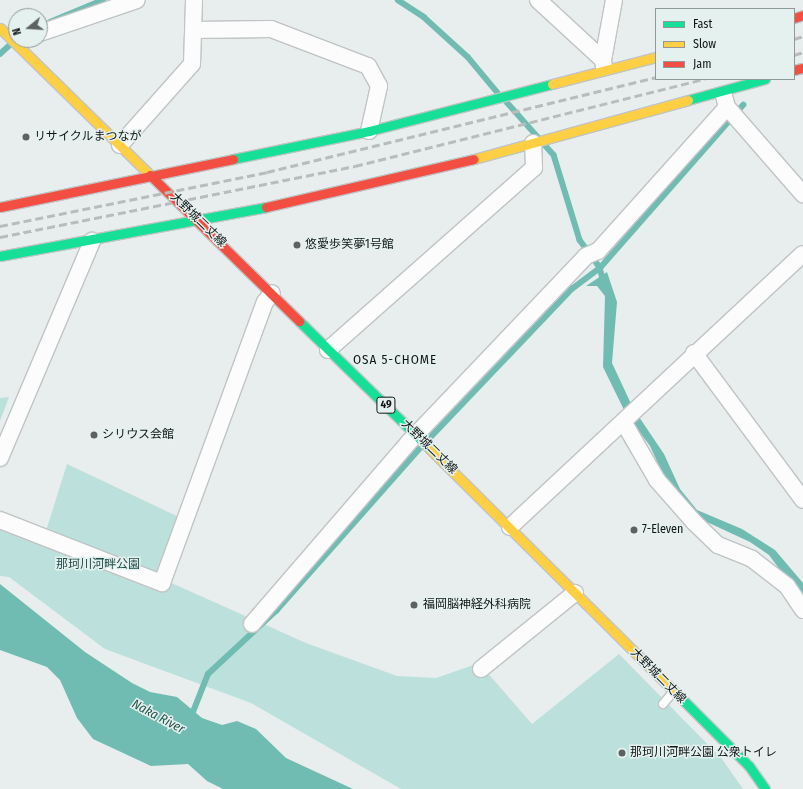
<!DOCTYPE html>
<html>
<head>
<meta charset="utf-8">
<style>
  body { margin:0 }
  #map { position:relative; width:803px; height:789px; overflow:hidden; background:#e8eeed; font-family:"Fira Sans Condensed","Noto Sans JP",sans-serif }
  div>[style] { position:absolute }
  .green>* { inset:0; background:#bce0db }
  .water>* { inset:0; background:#70bcb3 }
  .stream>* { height:5.5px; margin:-2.75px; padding:0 2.75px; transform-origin:2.75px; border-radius:2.75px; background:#70bcb3 }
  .roads { filter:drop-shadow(1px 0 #c0c4c4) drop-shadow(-1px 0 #c0c4c4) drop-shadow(0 1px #c0c4c4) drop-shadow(0 -1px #c0c4c4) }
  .lane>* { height:8px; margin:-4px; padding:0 4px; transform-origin:4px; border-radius:4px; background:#fcfcfc }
  .street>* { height:16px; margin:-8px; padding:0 8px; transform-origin:8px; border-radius:8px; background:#fcfcfc }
  .fast>* { height:9px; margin:-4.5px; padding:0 4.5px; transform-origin:4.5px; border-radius:4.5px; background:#16e098 }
  .slow>* { height:9px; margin:-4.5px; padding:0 4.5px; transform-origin:4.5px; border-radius:4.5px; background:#ffcf43 }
  .jam>* { height:9px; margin:-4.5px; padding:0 4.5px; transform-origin:4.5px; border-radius:4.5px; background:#f24e42 }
  .rail>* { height:3px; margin-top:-1.5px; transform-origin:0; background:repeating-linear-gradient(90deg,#babcbc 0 8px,transparent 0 12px) }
  .dots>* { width:11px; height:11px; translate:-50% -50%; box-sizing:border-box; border:2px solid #e5f1ef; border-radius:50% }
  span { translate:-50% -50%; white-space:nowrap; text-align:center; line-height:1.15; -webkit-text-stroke:3px #e5f1ef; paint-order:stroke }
  .shield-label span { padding:1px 3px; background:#e5f1ef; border:1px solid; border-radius:3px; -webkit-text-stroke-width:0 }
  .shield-label { font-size:11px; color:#111615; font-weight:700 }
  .poi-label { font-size:12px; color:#111615 }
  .left { translate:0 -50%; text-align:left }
  .street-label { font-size:12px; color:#111615 }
  .park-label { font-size:12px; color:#1d4b45 }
  .neighbourhood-label { font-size:13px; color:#111615; letter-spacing:1px }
  .water-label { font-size:13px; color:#25534d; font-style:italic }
  .legend { position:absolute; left:655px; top:8px; width:140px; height:72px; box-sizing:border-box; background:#e5f1ef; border:1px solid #909998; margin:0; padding:5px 7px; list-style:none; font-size:12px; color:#111615 }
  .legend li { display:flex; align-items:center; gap:8px; height:20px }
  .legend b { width:20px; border:1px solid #909998 }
  .north { position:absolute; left:8px; top:8px; width:40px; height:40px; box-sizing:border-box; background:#e5f1ef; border:1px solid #909998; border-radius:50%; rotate:252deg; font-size:11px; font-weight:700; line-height:16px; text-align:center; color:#111615 }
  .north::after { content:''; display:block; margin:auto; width:14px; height:18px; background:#5c6261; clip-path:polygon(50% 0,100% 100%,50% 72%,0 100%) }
</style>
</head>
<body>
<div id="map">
  <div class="green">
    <div style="clip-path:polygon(9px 397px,0 421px,0 398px)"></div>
    <div style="clip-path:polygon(67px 464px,181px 518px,158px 577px,306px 643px,397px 676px,436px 678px,479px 663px,532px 724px,619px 654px,722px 759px,743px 789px,401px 789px,251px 703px,105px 649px,9px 577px,0 576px,0 516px,45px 534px)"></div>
  </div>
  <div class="water">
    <div style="clip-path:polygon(607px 272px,617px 302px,612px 363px,633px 408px,664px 454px,680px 489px,697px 510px,742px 529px,775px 550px,803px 583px,803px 601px,769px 555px,750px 542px,694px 516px,668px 485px,650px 446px,626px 414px,603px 367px,605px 296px,597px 286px,586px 286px)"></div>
    <div style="clip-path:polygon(0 584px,85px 652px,132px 683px,150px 692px,177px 697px,202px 718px,222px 725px,237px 721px,256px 729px,286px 758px,353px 789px,223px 789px,207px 781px,188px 764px,151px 766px,93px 739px,77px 718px,60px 680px,47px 667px,0 650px)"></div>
  </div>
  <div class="stream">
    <div style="left:398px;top:0;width:31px;rotate:33deg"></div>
    <div style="left:424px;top:17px;width:59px;rotate:42.3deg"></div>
    <div style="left:468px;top:57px;width:47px;rotate:50.2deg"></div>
    <div style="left:50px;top:22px;width:57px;rotate:-22.5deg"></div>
    <div style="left:0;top:54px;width:15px;rotate:-42deg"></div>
    <div style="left:505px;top:100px;width:50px;rotate:48.3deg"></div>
    <div style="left:545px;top:145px;width:13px;rotate:48deg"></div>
    <div style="left:554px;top:155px;width:89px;rotate:73deg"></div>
    <div style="left:580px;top:240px;width:34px;rotate:54deg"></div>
    <div style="left:600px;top:268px;width:15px;rotate:74deg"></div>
    <div style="left:428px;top:440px;width:209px;rotate:-46.4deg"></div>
    <div style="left:572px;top:289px;width:35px;rotate:-37deg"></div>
    <div style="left:600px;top:268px;width:217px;rotate:-48.7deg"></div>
    <div style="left:191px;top:717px;width:46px;rotate:-68.4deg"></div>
    <div style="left:208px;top:674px;width:93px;rotate:-42.8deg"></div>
    <div style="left:276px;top:611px;width:220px;rotate:-48.5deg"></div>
  </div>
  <div class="roads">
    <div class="lane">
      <div style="left:663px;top:704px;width:16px;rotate:-50deg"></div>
    </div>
    <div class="street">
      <div style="left:538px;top:0;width:88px;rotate:42.7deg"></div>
      <div style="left:194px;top:30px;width:77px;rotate:-0.7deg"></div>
      <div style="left:271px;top:29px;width:104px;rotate:20.9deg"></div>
      <div style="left:368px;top:66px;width:23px;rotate:61deg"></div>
      <div style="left:379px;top:86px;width:46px;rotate:102.5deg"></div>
      <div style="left:40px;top:33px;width:102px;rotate:-18.8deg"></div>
      <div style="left:604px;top:67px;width:7px;rotate:-98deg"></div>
      <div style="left:603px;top:60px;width:61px;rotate:-79.6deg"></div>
      <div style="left:724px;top:96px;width:11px;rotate:75deg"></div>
      <div style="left:727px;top:107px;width:116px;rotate:48.9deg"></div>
      <div style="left:120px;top:145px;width:108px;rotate:-48.4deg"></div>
      <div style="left:192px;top:64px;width:64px;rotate:-88.2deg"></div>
      <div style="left:328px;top:350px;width:275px;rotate:-41.5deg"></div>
      <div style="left:534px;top:168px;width:25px;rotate:-92deg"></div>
      <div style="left:694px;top:353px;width:183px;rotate:53.4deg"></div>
      <div style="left:624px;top:423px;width:66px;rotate:59.9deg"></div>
      <div style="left:657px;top:480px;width:56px;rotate:48.6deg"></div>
      <div style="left:694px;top:522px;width:33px;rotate:44deg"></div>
      <div style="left:718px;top:545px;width:37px;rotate:22deg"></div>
      <div style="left:752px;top:559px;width:44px;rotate:37.6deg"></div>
      <div style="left:787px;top:586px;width:29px;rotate:56deg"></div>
      <div style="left:0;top:458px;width:236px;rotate:-67deg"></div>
      <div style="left:0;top:520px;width:174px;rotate:21.3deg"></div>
      <div style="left:162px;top:583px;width:299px;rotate:-69.9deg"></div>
      <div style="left:265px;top:302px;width:11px;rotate:-52deg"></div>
      <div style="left:510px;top:527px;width:400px;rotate:-43deg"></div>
      <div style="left:252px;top:624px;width:239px;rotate:-49.2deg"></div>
      <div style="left:408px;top:443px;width:258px;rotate:-46.4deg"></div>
      <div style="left:586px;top:256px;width:13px;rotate:-23deg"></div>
      <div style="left:598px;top:251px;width:193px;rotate:-48.1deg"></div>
      <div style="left:481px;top:669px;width:121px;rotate:-39deg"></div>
    </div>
    <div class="fast">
      <div style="left:688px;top:100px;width:80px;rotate:-15.3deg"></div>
      <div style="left:233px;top:159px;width:139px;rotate:-11.6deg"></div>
      <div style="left:369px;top:131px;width:189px;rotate:-14.4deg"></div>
      <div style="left:0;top:256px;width:270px;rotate:-10.4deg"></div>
      <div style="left:299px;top:321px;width:183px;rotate:44.3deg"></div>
      <div style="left:672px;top:689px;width:109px;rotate:45deg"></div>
      <div style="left:749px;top:766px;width:28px;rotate:55deg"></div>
    </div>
    <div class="slow">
      <div style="left:0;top:28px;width:210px;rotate:44.4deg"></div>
      <div style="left:552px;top:84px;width:107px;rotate:-14.6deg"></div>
      <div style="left:474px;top:159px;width:222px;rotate:-15.4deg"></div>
      <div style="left:430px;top:449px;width:341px;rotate:44.8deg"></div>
    </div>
    <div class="jam">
      <div style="left:794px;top:18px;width:9px;rotate:-18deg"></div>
      <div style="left:794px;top:70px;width:9px;rotate:-13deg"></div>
      <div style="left:150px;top:175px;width:209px;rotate:44.4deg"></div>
      <div style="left:0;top:207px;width:238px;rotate:-11.6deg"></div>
      <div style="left:266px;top:207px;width:213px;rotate:-13deg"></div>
    </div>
  </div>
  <div class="rail">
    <div style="left:794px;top:39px;width:9px;rotate:-18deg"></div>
    <div style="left:794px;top:55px;width:9px;rotate:-18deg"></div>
    <div style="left:0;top:226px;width:272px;rotate:-11.4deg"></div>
    <div style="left:267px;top:172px;width:400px;rotate:-13.7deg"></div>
    <div style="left:0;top:237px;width:362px;rotate:-11.3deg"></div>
    <div style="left:355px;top:166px;width:361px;rotate:-14deg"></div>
  </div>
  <div class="dots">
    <div style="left:26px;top:137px;background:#5c6261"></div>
    <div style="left:297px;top:245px;background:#5c6261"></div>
    <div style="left:94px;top:435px;background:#5c6261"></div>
    <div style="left:634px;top:530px;background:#5c6261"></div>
    <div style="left:414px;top:605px;background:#5c6261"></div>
    <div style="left:622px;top:753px;background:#5c6261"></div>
  </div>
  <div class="shield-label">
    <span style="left:386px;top:405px">49</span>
  </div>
  <div class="poi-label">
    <span class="left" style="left:34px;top:137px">リサイクルまつなが</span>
    <span class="left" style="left:305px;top:245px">悠愛歩笑夢1号館</span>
    <span class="left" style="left:102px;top:435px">シリウス会館</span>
    <span class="left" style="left:642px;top:530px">7-Eleven</span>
    <span class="left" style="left:423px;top:605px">福岡脳神経外科病院</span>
    <span class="left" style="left:630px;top:753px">那珂川河畔公園 公衆トイレ</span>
  </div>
  <div class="street-label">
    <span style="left:198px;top:220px;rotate:44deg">大野城二丈線</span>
    <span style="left:429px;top:447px;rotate:44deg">大野城二丈線</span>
    <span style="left:658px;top:676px;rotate:45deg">大野城二丈線</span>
  </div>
  <div class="park-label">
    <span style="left:98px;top:565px">那珂川河畔公園</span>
  </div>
  <div class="neighbourhood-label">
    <span style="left:395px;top:360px">OSA 5-CHOME</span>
  </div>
  <div class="water-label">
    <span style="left:158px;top:717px;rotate:28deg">Naka River</span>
  </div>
  <ul class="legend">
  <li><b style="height:5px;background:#16e098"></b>Fast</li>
  <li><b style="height:5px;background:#ffcf43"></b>Slow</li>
  <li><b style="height:5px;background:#f24e42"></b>Jam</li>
  </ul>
  <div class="north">N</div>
</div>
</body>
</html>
